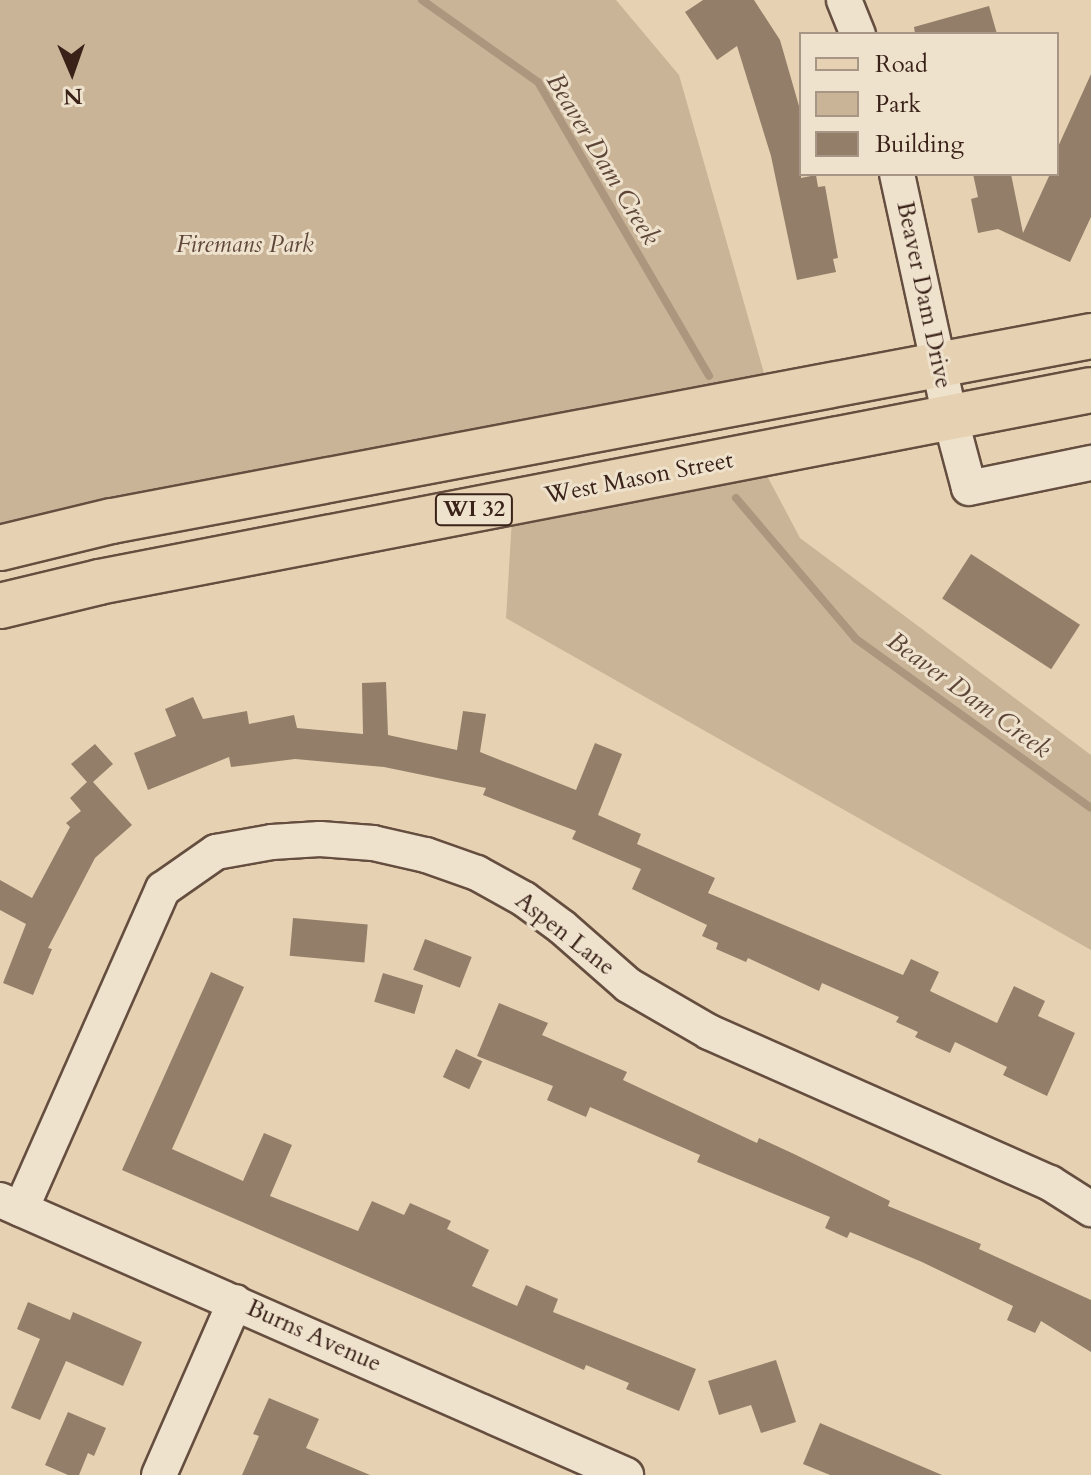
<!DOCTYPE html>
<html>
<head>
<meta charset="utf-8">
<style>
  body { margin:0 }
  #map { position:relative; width:1091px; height:1475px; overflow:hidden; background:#e6d2b2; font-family:Cardo,serif }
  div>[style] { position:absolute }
  .green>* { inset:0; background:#c9b498 }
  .stream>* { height:8px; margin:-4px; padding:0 4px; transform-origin:4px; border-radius:4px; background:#ac967e }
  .building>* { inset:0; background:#937e69; transform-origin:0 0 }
  .roads { filter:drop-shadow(2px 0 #654e3f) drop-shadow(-2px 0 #654e3f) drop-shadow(0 2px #654e3f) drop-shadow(0 -2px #654e3f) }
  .minor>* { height:34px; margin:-17px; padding:0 17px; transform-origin:17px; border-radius:17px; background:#efe2cd }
  .major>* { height:44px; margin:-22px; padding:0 22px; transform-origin:22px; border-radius:22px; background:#e6d2b2 }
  span { translate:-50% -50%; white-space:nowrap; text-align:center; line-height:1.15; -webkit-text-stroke:6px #efe2cd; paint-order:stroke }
  .shield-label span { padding:2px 6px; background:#efe2cd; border:2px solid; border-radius:6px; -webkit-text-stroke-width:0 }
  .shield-label { font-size:22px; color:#3a2219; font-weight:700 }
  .park-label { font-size:24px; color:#5e4639; font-style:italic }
  .street-label { font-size:24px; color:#3a2219 }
  .water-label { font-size:26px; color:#5c4537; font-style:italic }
  .legend { position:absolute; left:799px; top:32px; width:260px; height:144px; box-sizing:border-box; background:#efe2cd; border:2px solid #a79585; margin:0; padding:10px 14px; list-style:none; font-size:24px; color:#3a2219 }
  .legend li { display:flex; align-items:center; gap:16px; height:40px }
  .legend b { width:40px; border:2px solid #a79585 }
  .north { position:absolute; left:32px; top:32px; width:80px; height:80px; -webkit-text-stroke:6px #efe2cd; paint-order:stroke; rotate:178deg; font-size:22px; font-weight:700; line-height:32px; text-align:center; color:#3a2219 }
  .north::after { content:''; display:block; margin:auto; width:28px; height:36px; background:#3a2219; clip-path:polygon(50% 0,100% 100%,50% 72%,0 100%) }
</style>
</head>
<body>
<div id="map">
  <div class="green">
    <div style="clip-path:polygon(0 0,616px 0,679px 75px,770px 394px,0 548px)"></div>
    <div style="clip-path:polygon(756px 455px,800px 538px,1091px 755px,1091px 950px,506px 618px,513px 502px)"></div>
  </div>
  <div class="stream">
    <div style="left:422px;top:0;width:142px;rotate:35.3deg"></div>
    <div style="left:538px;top:82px;width:340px;rotate:59.8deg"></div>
    <div style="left:736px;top:498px;width:185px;rotate:49.6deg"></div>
    <div style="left:856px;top:639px;width:289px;rotate:35.7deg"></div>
  </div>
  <div class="building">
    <div style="clip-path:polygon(703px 0,754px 0,780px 40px,801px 113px,801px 178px,816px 175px,818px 187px,825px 186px,838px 258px,833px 259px,836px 272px,797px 280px,771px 156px,737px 46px,717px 60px,685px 12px)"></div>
    <div style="clip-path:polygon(989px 6px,997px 34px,915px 34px,914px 27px)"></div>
    <div style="clip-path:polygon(1091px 74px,1091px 217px,1070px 262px,998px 229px,978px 233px,971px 199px,978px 197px,973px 174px,1011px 174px,1023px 233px,1050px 174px,1057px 174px,1057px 149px)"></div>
    <div style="left:971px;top:554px;width:130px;height:53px;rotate:33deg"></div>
    <div style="clip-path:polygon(386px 682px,388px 735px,457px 750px,463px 711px,486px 714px,480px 752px,576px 790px,595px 743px,622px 754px,598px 815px,641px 834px,637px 844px,715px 878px,708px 893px,903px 975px,911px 959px,939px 972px,930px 991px,997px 1023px,1014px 986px,1045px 1001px,1038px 1016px,1075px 1033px,1047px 1096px,1003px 1075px,1007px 1067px,955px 1042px,950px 1053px,915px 1037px,918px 1032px,896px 1022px,899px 1017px,822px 983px,819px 991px,748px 958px,746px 962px,716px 949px,718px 943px,702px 936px,707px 925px,632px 889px,641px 869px,572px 839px,576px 831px,483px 795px,486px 788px,384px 767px,295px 759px,231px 767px,229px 757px,148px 790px,134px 753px,176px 736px,165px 709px,193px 697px,203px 719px,247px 711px,249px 724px,294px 715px,297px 728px,363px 734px,362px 683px)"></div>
    <div style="clip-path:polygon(95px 744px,113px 764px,93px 782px,132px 825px,95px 858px,48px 948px,52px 949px,33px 995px,3px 983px,26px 924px,0 910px,0 880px,32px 898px,70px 827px,66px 823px,81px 811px,70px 798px,87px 782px,71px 764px)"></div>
    <div style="left:293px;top:918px;width:75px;height:38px;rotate:5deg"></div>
    <div style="left:425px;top:939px;width:50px;height:33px;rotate:21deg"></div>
    <div style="clip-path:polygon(211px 972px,244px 987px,172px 1149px,243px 1181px,264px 1133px,292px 1145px,270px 1196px,358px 1231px,372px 1201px,404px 1215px,410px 1203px,451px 1221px,447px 1229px,489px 1250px,472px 1286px,517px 1306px,526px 1285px,558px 1299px,553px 1312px,696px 1369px,679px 1411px,626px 1389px,629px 1383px,586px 1365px,584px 1370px,122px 1170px)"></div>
    <div style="left:383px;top:973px;width:42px;height:30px;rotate:17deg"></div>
    <div style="clip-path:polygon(499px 1003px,548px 1023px,542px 1035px,627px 1072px,623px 1080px,757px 1143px,759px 1138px,794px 1154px,890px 1201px,888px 1206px,981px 1244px,979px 1249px,1091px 1300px,1091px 1352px,1041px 1321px,1035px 1333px,1007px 1320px,1013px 1306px,922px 1262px,850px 1232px,847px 1238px,825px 1228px,830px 1217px,697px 1162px,700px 1155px,590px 1107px,586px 1117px,547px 1100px,553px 1086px,477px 1056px)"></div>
    <div style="left:456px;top:1049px;width:29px;height:31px;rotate:25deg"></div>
    <div style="clip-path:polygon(28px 1302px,70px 1320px,73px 1312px,142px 1342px,123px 1386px,66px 1361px,40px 1420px,11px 1408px,40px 1339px,17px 1329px)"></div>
    <div style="clip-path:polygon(776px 1360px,796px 1422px,761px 1433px,751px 1405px,719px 1415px,708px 1381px)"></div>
    <div style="clip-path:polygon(269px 1398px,319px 1419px,306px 1448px,370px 1475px,242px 1475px,259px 1436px,253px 1434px)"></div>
    <div style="clip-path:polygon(68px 1412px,106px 1428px,94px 1456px,88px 1453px,79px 1475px,68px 1475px,45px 1465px)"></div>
    <div style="clip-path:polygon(820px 1423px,942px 1475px,830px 1475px,803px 1464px)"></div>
  </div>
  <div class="roads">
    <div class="minor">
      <div style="left:844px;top:0;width:37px;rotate:68deg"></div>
      <div style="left:897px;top:174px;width:249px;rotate:77.7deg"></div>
      <div style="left:950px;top:417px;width:73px;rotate:75deg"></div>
      <div style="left:969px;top:488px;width:125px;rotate:-11.6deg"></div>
      <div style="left:0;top:1200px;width:684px;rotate:23.72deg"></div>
      <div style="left:21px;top:1209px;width:350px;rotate:-66.1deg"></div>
      <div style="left:163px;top:889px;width:65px;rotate:-34.9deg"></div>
      <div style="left:216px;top:852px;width:57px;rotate:-10.1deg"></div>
      <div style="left:272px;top:842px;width:48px;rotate:-3.6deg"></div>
      <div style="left:320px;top:839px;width:53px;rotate:4.3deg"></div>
      <div style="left:373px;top:843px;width:54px;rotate:12.8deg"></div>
      <div style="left:426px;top:855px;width:54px;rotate:19.4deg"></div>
      <div style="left:477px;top:873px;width:54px;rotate:29deg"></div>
      <div style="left:524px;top:899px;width:47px;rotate:36.4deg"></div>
      <div style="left:562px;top:927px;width:88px;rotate:41.3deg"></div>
      <div style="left:628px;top:985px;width:94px;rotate:30.1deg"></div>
      <div style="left:709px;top:1032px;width:373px;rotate:23.9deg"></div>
      <div style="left:1050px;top:1183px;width:49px;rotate:32.4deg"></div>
      <div style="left:159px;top:1475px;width:189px;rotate:-66.3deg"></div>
    </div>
    <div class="major">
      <div style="left:0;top:548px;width:115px;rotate:-13.6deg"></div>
      <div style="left:112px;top:521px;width:996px;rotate:-10.7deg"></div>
      <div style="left:0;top:606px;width:102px;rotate:-13.6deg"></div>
      <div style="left:99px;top:582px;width:1010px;rotate:-10.95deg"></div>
    </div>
  </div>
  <div class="shield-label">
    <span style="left:474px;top:510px">WI 32</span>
  </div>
  <div class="park-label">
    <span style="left:245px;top:245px">Firemans Park</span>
  </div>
  <div class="street-label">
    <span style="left:924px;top:295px;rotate:78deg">Beaver Dam Drive</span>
    <span style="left:639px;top:478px;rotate:-11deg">West Mason Street</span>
    <span style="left:565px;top:934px;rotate:38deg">Aspen Lane</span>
    <span style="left:314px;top:1336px;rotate:24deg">Burns Avenue</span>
  </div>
  <div class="water-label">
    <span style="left:603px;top:159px;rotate:59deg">Beaver Dam Creek</span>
    <span style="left:969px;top:695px;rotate:36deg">Beaver Dam Creek</span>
  </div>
  <ul class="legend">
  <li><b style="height:10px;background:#e6d2b2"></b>Road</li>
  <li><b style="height:22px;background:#c9b498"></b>Park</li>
  <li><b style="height:22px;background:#937e69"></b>Building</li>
  </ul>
  <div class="north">N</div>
</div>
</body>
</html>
